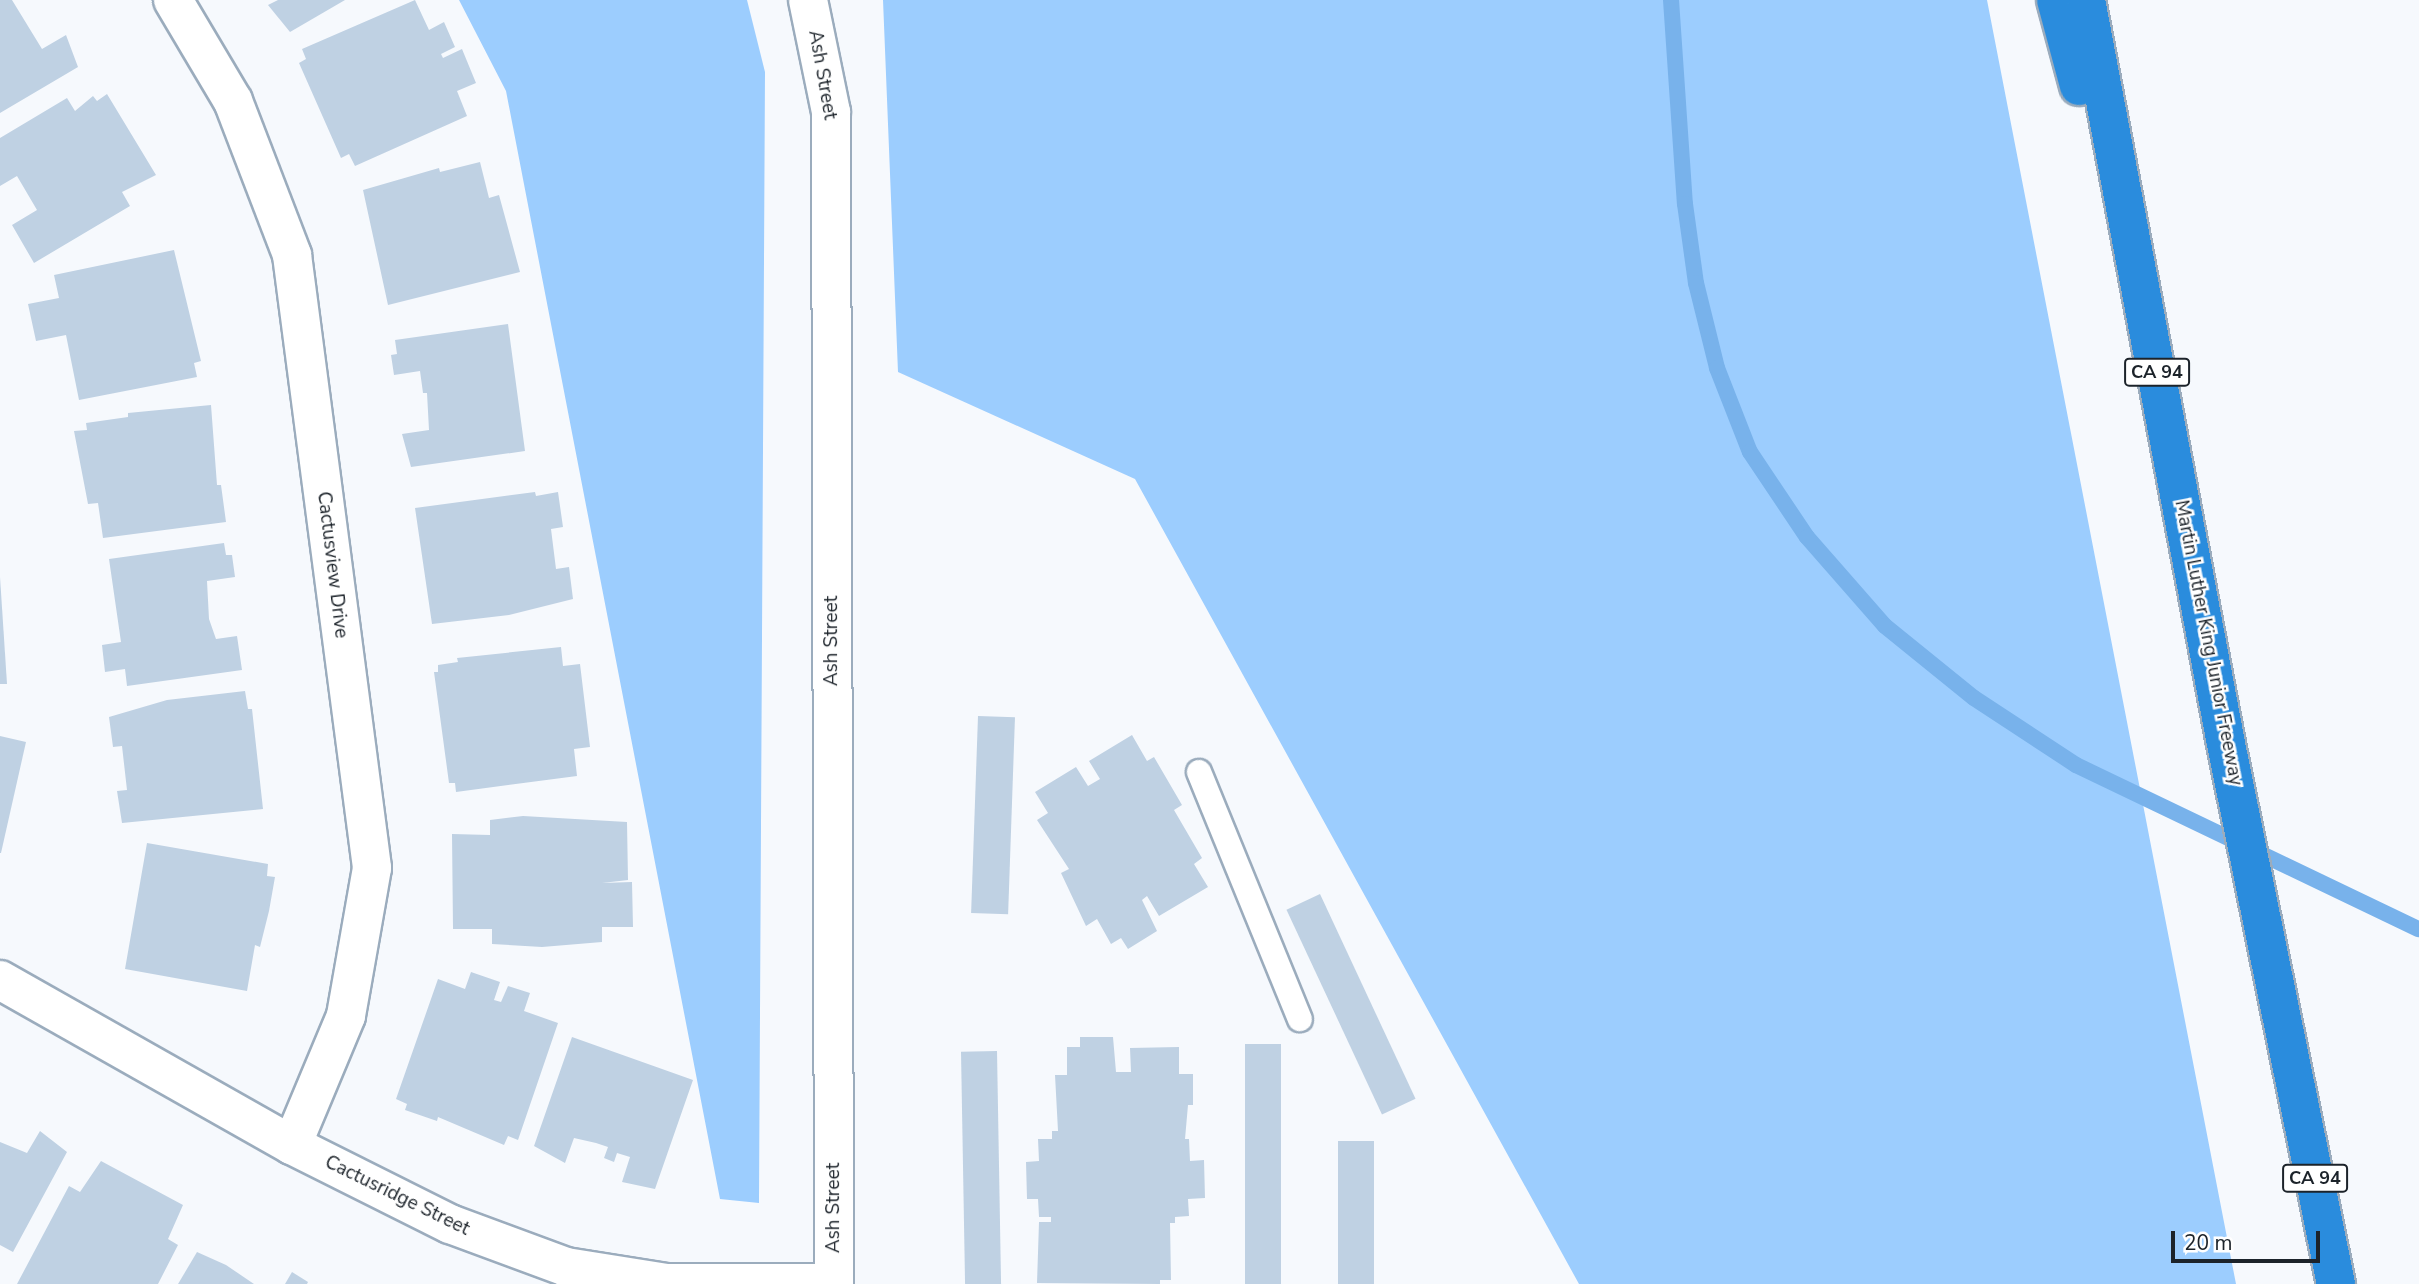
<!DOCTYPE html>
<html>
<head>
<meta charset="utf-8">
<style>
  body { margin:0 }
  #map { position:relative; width:2419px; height:1284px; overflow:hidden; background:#f6f9fd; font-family:"Nunito Sans",sans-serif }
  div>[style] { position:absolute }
  .green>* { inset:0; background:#9ccdfe }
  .stream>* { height:16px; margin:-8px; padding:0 8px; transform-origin:8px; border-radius:8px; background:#78b2eb }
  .building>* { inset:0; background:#bfd1e3; transform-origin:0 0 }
  .roads { filter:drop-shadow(2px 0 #9bacbd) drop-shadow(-2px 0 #9bacbd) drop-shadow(0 2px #9bacbd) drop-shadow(0 -2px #9bacbd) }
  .service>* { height:24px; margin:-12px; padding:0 12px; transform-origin:12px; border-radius:12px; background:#fff }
  .minor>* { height:38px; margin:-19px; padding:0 19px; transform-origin:19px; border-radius:19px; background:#fff }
  .motorway>* { height:38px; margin:-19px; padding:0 19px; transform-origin:19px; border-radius:19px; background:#2a8cdd }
  span { translate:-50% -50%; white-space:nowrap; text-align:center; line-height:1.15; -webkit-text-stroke:5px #fff; paint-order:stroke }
  .shield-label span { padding:2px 5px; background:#fff; border:2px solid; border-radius:5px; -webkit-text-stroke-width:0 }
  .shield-label { font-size:18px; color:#1c232a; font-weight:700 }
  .street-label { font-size:19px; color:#1c232a }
  .scale { position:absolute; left:2171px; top:1231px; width:149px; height:32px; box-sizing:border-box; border:4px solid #1c232a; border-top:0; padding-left:9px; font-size:21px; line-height:24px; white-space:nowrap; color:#1c232a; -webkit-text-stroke:5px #fff; paint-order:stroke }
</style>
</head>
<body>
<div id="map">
  <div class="green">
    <div style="clip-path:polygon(459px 0,747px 0,765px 72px,759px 1203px,720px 1199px,506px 91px)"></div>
    <div style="clip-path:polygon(883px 0,1987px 0,2236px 1284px,1579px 1284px,1135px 479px,898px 372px)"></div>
  </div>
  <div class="stream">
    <div style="left:1671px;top:0;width:204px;rotate:86.1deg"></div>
    <div style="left:1685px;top:204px;width:80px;rotate:82.1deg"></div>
    <div style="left:1696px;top:283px;width:88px;rotate:76.1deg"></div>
    <div style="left:1717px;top:368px;width:90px;rotate:68.6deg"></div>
    <div style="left:1750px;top:452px;width:102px;rotate:56.2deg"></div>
    <div style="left:1807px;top:537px;width:118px;rotate:48.8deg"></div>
    <div style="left:1885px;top:626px;width:114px;rotate:39deg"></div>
    <div style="left:1974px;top:698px;width:122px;rotate:33.3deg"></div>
    <div style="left:2076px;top:765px;width:380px;rotate:25.6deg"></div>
  </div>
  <div class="building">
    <div style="clip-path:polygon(0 0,12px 0,42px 49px,66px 35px,78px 67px,0 113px)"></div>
    <div style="clip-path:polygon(278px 0,345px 0,290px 32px,268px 5px)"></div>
    <div style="clip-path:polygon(415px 0,429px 30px,444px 22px,455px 47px,441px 54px,443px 58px,462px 49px,476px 83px,457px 91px,467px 116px,355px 166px,349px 154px,341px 158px,299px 63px,306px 59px,302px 49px)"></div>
    <div style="clip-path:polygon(107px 94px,156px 175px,122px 192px,130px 206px,34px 263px,12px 225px,37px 210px,17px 176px,0 186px,0 138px,67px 98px,75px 111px,93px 96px,97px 101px)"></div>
    <div style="clip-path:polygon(480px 162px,489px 198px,499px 195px,520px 272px,388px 305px,363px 190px,439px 168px,440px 172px)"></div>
    <div style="clip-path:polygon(174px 250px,201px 361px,194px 363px,197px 377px,79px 400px,66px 335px,36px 341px,28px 304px,59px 298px,54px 275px)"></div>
    <div style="clip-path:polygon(508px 324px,525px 451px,411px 467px,402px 434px,429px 430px,427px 393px,423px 393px,420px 371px,394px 375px,391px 355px,397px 354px,395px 340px)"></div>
    <div style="clip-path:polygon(211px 405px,217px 485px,221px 485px,226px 522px,103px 538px,98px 503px,88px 504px,74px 431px,87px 430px,86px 423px,128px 417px,128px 413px)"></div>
    <div style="clip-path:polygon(535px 492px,536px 496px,558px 492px,563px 527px,551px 529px,556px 569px,569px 567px,573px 599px,509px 615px,432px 624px,415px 508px)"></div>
    <div style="clip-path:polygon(224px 543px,226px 555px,232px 555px,235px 577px,207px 581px,209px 619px,216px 639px,237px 636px,242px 670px,127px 686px,125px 669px,105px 672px,102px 645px,121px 642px,109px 559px)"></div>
    <div style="clip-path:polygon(0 577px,7px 684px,0 684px)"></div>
    <div style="clip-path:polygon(561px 647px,563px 666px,580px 664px,590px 747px,574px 749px,577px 776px,456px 792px,455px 783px,449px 783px,434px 672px,438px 672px,438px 665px,458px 662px,457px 658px)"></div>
    <div style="clip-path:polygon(245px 691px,248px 709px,252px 709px,263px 809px,122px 823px,117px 791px,127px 790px,122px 746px,113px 747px,109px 717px,167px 700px)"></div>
    <div style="left:978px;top:716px;width:37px;height:197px;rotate:2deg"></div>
    <div style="clip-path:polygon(1132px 735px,1147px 761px,1154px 757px,1182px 805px,1174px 810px,1202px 858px,1194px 864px,1208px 887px,1159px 916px,1147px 896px,1142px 900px,1157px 931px,1128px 949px,1121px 938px,1111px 944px,1097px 919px,1086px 926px,1061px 873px,1069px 869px,1037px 820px,1048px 813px,1035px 792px,1076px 767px,1088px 786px,1100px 779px,1089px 761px)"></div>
    <div style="clip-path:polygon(0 736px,26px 742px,1px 853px,0 853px)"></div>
    <div style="clip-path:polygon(523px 816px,627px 822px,628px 880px,602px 883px,632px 882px,633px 927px,602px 927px,602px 942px,542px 947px,492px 944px,492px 929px,453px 929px,452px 834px,490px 835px,490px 820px)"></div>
    <div style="clip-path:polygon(147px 843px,268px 864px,267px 876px,275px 877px,269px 911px,260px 947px,255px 945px,247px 991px,125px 969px)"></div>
    <div style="left:1320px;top:894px;width:226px;height:37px;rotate:65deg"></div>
    <div style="clip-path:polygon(471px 972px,500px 982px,494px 1000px,501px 1002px,508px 986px,530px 993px,524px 1011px,558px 1023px,518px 1140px,508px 1136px,504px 1145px,438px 1117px,437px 1121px,405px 1110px,407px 1104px,396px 1099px,438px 979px,465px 989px)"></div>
    <div style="clip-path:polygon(572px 1037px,693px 1080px,655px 1189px,622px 1182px,630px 1157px,617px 1153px,614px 1162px,604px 1158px,608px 1147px,596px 1143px,574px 1138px,565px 1163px,534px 1146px)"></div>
    <div style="clip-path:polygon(1080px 1037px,1113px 1037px,1116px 1072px,1131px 1072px,1130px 1048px,1179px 1047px,1179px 1074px,1193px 1074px,1193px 1105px,1188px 1105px,1185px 1139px,1189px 1139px,1190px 1161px,1204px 1160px,1205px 1198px,1188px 1199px,1189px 1216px,1175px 1217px,1175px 1223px,1170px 1223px,1171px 1280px,1160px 1280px,1160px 1284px,1037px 1283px,1039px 1222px,1051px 1222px,1051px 1217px,1039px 1217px,1038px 1199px,1027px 1199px,1026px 1162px,1039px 1161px,1038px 1139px,1052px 1139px,1052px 1131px,1058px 1131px,1055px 1075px,1067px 1075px,1067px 1047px,1080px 1047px)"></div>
    <div style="left:1245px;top:1044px;width:36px;height:240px"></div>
    <div style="left:997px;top:1051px;width:233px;height:36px;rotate:89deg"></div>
    <div style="clip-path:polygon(40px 1131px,67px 1152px,13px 1252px,0 1245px,0 1142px,27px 1153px)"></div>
    <div style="left:1338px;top:1141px;width:36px;height:143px"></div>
    <div style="clip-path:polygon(101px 1161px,183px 1205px,168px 1239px,178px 1245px,158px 1284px,17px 1284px,69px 1186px,80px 1192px)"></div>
    <div style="clip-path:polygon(197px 1252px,226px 1265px,254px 1284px,178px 1284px)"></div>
    <div style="clip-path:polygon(292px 1272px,308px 1282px,307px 1284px,285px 1284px)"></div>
  </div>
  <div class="roads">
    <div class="service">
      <div style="left:1199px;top:772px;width:267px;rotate:67.8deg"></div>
    </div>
    <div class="minor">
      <div style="left:173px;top:0;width:117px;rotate:59.3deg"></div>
      <div style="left:233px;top:101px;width:165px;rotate:69deg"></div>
      <div style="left:292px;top:255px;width:618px;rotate:82.56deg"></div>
      <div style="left:372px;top:868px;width:150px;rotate:100deg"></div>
      <div style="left:346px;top:1016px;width:140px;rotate:112.7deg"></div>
      <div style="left:808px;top:0;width:114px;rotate:78.4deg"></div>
      <div style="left:831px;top:112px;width:1172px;rotate:89.85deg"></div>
      <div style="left:0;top:980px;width:335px;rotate:29.5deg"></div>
      <div style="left:292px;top:1145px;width:177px;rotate:26.6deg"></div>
      <div style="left:450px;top:1224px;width:124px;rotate:20.3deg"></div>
      <div style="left:566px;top:1267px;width:102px;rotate:9deg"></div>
      <div style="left:667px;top:1283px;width:167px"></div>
    </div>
    <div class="motorway">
      <div style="left:2056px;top:0;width:89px;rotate:75deg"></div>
      <div style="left:2086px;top:0;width:757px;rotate:79.34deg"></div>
      <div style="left:2226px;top:744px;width:551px;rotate:78.49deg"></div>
    </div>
  </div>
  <div class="shield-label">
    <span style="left:2157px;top:372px">CA 94</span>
    <span style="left:2315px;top:1178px">CA 94</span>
  </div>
  <div class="street-label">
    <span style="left:822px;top:75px;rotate:80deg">Ash Street</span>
    <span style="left:332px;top:565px;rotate:83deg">Cactusview Drive</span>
    <span style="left:832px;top:641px;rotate:-90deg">Ash Street</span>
    <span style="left:2208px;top:643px;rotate:79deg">Martin Luther King Junior Freeway</span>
    <span style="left:397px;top:1196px;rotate:26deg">Cactusridge Street</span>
    <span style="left:834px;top:1208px;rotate:-90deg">Ash Street</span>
  </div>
  <div class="scale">20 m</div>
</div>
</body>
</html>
